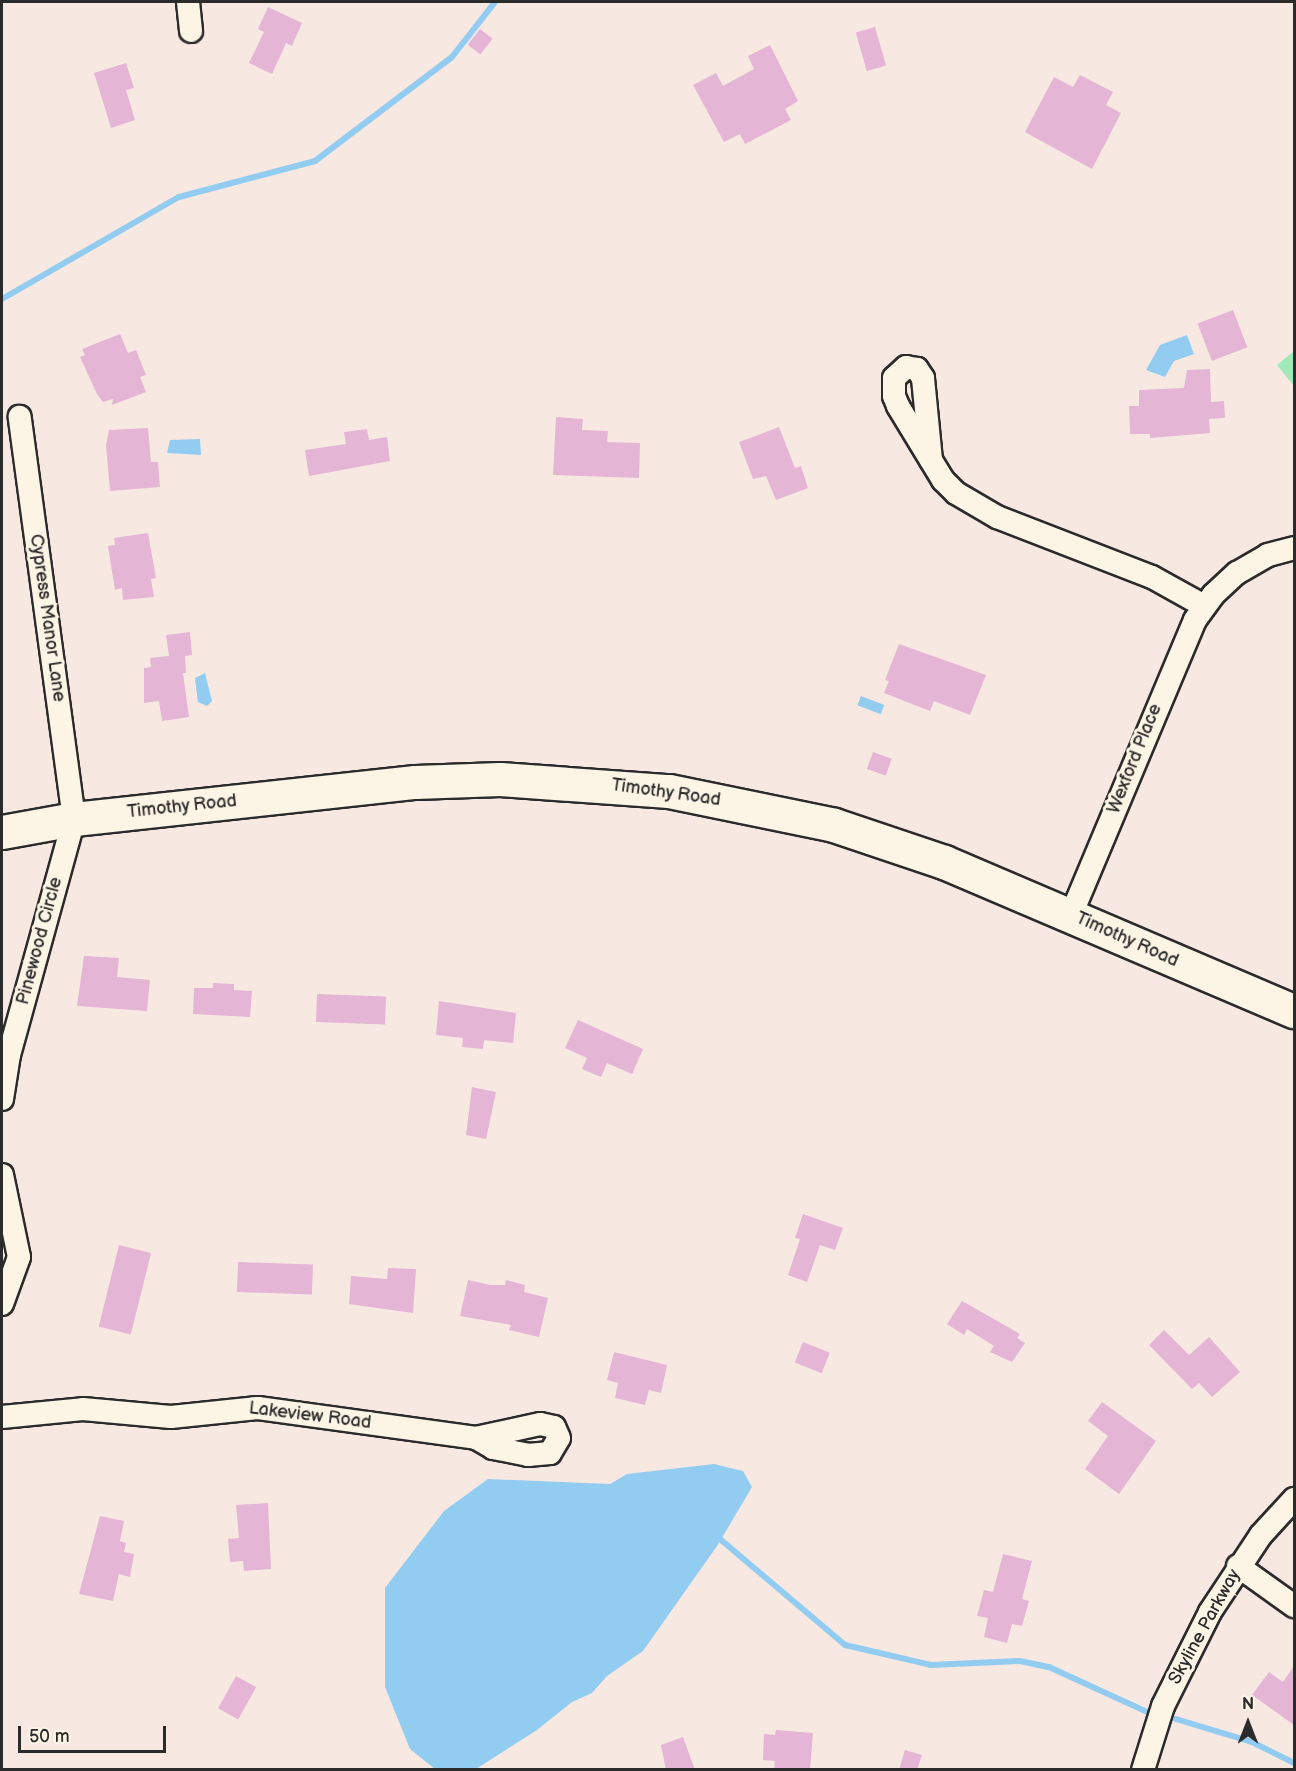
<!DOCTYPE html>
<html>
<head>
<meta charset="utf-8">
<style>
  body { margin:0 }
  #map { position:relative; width:1296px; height:1771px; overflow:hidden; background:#f7e8e2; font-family:"Balsamiq Sans",sans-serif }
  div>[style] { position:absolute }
  .green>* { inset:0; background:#a0eab9 }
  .water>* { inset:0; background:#92ccf1; transform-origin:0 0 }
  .stream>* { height:6px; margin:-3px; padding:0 3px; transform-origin:3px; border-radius:3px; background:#92ccf1 }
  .building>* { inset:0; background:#e5b5d6; transform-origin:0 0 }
  .roads { filter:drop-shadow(2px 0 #2b2b2b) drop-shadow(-2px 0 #2b2b2b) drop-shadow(0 2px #2b2b2b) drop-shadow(0 -2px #2b2b2b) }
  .minor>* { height:22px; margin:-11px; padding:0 11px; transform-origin:11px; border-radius:11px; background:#fcf5e5 }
  .secondary>* { height:33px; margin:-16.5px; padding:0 16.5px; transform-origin:16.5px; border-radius:16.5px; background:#fcf5e5 }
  span { translate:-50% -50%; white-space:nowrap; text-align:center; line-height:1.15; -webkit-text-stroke:6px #fcf5e5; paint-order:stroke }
  .street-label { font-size:18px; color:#2b2b2b }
  .frame { position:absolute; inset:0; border:3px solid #2b2b2b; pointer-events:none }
  .north { position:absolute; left:1218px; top:1693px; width:60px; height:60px; -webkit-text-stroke:4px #fcf5e5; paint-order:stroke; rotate:0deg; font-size:16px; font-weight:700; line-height:24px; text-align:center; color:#2b2b2b }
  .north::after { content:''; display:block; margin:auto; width:21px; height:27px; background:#2b2b2b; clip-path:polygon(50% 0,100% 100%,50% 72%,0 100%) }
  .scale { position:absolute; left:18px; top:1726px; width:148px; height:27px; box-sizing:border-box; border:3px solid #2b2b2b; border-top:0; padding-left:8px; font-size:18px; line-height:21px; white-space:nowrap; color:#2b2b2b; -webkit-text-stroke:4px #fcf5e5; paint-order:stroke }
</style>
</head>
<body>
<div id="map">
  <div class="green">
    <div style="clip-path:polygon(1294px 351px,1294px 386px,1277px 365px)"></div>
  </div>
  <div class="water">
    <div style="clip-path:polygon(1187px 335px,1194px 354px,1174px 361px,1165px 377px,1146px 370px,1160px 345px)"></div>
    <div style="clip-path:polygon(200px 439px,201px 455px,167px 453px,170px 440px)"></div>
    <div style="clip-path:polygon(205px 673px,212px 701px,207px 706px,198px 702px,195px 678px)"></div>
    <div style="left:861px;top:696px;width:25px;height:10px;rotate:21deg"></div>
    <div style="clip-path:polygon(714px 1464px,743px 1471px,752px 1487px,717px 1546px,643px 1651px,607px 1676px,592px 1693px,572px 1702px,537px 1730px,476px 1769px,435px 1769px,410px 1749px,385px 1687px,385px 1588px,444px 1511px,488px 1479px,610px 1484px,627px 1474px)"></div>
  </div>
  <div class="stream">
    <div style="left:2px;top:299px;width:204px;rotate:-30deg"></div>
    <div style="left:179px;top:197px;width:141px;rotate:-14.8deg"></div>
    <div style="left:315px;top:161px;width:172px;rotate:-37.2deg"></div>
    <div style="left:452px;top:57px;width:70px;rotate:-52deg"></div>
    <div style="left:720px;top:1539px;width:164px;rotate:40.3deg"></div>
    <div style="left:845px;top:1645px;width:88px;rotate:13.1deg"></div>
    <div style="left:931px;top:1665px;width:89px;rotate:-2.6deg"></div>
    <div style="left:1020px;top:1661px;width:30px;rotate:12deg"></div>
    <div style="left:1049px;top:1667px;width:106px;rotate:24.6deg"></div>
    <div style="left:1176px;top:1719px;width:79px;rotate:16.8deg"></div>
    <div style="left:1252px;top:1742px;width:47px;rotate:26.6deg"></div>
  </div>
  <div class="building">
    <div style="clip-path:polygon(268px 7px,302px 23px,292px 46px,286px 43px,272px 74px,249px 63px,264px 32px,258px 29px)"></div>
    <div style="left:875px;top:27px;width:40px;height:20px;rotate:74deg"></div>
    <div style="left:480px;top:29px;width:16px;height:20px;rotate:38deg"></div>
    <div style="clip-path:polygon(770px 45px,798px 101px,785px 109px,791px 120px,745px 144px,740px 134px,724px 142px,693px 85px,716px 73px,723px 86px,754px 69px,748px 56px)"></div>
    <div style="clip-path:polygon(126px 63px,134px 88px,126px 90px,135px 120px,111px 128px,94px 73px)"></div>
    <div style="clip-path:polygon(1080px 75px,1113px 92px,1106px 105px,1121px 113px,1092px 169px,1025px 132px,1054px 77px,1073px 87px)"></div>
    <div style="left:1233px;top:310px;width:40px;height:38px;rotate:69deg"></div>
    <div style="clip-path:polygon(120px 334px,128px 353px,136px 350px,146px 375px,140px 377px,146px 392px,112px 405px,113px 399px,103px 402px,97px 394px,80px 357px,85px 355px,82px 349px)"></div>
    <div style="clip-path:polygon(1210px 369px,1211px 402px,1224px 401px,1225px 418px,1209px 419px,1210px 433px,1150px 438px,1150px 434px,1130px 434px,1129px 406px,1139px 406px,1139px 390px,1184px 388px,1187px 370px)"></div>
    <div style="clip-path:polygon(556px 417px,583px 419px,582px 430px,608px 431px,607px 442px,640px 443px,639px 478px,553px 475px)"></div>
    <div style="clip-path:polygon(779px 427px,795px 468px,801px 466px,808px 488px,776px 500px,766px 476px,753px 479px,739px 442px)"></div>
    <div style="clip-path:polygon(148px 428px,151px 462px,158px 462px,160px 487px,110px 491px,106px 445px,109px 430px)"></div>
    <div style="clip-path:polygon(367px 429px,369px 440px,387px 437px,390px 461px,309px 476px,305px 450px,346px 444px,344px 432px)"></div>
    <div style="clip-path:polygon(148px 533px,156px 578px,151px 579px,154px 597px,123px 600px,122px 588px,115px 590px,108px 546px,115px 545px,114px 538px)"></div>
    <div style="clip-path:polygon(190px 632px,192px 655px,185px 656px,186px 673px,183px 673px,189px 717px,162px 721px,159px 701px,144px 703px,144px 668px,151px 667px,150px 658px,169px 656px,166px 635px)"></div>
    <div style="clip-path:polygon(899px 644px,986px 675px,970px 715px,934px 701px,930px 711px,884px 693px,889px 681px,885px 680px)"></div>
    <div style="left:873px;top:752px;width:20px;height:18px;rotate:20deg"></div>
    <div style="clip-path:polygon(84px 956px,119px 958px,117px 977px,150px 980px,147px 1011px,77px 1006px)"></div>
    <div style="clip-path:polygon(213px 983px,234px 984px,234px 990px,252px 991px,250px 1017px,193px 1014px,194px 988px,213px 988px)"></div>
    <div style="left:317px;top:994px;width:69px;height:28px;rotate:2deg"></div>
    <div style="clip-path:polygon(439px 1001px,516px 1013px,513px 1043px,484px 1040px,483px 1049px,462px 1047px,463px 1038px,436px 1035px)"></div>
    <div style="clip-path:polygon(578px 1020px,643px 1049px,632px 1074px,607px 1063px,601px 1077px,582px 1069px,587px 1058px,565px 1048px)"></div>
    <div style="clip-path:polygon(472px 1087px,496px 1092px,486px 1139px,466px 1135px)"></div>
    <div style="clip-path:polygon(803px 1214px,843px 1228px,835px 1250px,820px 1245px,807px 1282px,788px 1275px,800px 1239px,795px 1238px)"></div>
    <div style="left:119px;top:1245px;width:33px;height:84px;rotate:14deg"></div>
    <div style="left:238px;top:1262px;width:75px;height:30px;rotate:2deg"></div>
    <div style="clip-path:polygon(388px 1268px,416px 1269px,413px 1313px,349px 1304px,351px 1276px,387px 1279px)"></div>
    <div style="clip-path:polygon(468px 1280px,490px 1285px,505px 1285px,506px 1280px,525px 1285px,524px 1292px,548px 1298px,539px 1337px,509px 1330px,511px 1325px,460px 1316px)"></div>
    <div style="clip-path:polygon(962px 1301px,1020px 1334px,1017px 1338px,1025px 1343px,1012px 1362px,990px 1352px,994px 1346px,967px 1329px,964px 1335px,947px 1324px)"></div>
    <div style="clip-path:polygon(1164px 1330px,1189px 1355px,1209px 1337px,1240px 1372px,1212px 1397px,1199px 1383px,1192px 1389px,1149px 1345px)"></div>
    <div style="left:803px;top:1342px;width:29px;height:22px;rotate:22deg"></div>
    <div style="clip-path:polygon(614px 1352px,667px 1365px,661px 1393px,649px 1390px,645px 1405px,615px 1398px,618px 1383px,607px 1380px)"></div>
    <div style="clip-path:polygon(1102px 1402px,1156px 1441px,1119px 1494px,1085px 1469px,1108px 1436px,1088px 1421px)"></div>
    <div style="clip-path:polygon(268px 1503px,271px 1569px,244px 1571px,243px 1561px,230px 1562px,228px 1539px,239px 1538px,236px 1505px)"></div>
    <div style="clip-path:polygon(100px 1516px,124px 1521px,120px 1541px,126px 1543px,124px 1552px,134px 1554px,130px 1577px,119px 1574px,113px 1601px,79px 1594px)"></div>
    <div style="clip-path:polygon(1003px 1554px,1032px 1561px,1022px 1599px,1029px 1601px,1022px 1626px,1012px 1624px,1007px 1643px,984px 1637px,988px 1618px,977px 1616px,984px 1590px,993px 1592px)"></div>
    <div style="clip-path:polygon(1294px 1666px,1294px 1725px,1252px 1695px,1269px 1672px,1283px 1682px)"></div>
    <div style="left:236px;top:1676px;width:23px;height:37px;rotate:29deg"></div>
    <div style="clip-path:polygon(776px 1730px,813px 1733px,810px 1770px,774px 1770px,775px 1761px,763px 1760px,764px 1734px,775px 1735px)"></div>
    <div style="clip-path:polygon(683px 1737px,695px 1770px,666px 1770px,661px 1745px)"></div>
    <div style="clip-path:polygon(905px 1750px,922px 1755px,917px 1770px,899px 1770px)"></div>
  </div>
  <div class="roads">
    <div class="minor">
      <div style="left:188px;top:2px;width:29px;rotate:84deg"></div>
      <div style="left:931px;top:460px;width:82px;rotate:-95.6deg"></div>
      <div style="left:923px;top:378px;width:11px;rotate:-124deg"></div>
      <div style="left:917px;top:369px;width:11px;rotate:-170deg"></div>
      <div style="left:906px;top:367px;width:16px;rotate:137deg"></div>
      <div style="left:894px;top:378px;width:18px;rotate:90deg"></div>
      <div style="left:894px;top:396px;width:11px;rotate:68deg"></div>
      <div style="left:898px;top:406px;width:87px;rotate:58.7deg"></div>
      <div style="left:943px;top:480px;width:18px;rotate:45deg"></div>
      <div style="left:956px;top:493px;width:48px;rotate:30.3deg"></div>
      <div style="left:997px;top:517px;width:166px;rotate:21.2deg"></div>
      <div style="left:1152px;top:577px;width:60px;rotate:29.1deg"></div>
      <div style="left:1071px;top:915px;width:320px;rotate:-67.2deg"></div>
      <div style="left:1195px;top:620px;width:31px;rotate:-54deg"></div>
      <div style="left:1213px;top:595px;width:33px;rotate:-43deg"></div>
      <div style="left:1237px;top:573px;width:36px;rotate:-30deg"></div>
      <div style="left:1268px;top:555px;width:27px;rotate:-15deg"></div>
      <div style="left:2px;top:1099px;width:45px;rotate:-81deg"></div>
      <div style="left:9px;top:1055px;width:245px;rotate:-74.6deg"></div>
      <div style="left:74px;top:819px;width:406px;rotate:-97.7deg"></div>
      <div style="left:2px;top:1175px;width:84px;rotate:78.3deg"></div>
      <div style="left:19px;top:1257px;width:50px;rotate:109.9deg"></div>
      <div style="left:2px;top:1417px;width:81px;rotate:-5.6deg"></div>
      <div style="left:83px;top:1409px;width:88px;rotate:5.2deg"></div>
      <div style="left:171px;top:1417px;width:87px;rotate:-5.9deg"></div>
      <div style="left:258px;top:1408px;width:220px;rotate:7.8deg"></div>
      <div style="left:476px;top:1438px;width:20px;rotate:30deg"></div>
      <div style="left:493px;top:1448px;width:36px;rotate:11deg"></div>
      <div style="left:528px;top:1455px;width:22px;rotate:-5deg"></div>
      <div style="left:550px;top:1453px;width:17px;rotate:-59deg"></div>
      <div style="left:559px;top:1438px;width:12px;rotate:-114deg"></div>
      <div style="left:554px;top:1427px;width:14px;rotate:-168deg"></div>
      <div style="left:540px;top:1424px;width:66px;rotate:167.7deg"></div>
      <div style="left:1238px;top:1566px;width:69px;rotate:35.5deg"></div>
      <div style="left:1143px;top:1770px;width:67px;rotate:-72.6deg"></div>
      <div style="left:1163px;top:1706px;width:105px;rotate:-63.4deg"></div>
      <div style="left:1210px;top:1612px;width:92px;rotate:-56.5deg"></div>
      <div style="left:1261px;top:1535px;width:49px;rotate:-47.5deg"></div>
    </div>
    <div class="secondary">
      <div style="left:2px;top:832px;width:73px;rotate:-10.2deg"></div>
      <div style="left:74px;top:819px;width:343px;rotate:-6.2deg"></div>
      <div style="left:415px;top:782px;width:85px;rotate:-2deg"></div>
      <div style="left:500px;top:779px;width:169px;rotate:4.1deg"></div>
      <div style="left:669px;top:791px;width:168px;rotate:11.6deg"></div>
      <div style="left:834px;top:825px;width:116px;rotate:18.6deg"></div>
      <div style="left:944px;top:862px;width:380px;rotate:23.1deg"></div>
    </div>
  </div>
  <div class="street-label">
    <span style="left:47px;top:618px;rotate:82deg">Cypress Manor Lane</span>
    <span style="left:1135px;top:759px;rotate:-68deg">Wexford Place</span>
    <span style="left:666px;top:793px;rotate:8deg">Timothy Road</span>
    <span style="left:182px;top:807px;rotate:-6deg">Timothy Road</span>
    <span style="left:1127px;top:940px;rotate:24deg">Timothy Road</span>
    <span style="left:40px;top:941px;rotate:-75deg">Pinewood Circle</span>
    <span style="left:310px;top:1416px;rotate:7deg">Lakeview Road</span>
    <span style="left:1205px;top:1627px;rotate:-61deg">Skyline Parkway</span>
  </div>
  <div class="frame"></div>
  <div class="north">N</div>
  <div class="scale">50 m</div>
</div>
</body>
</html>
